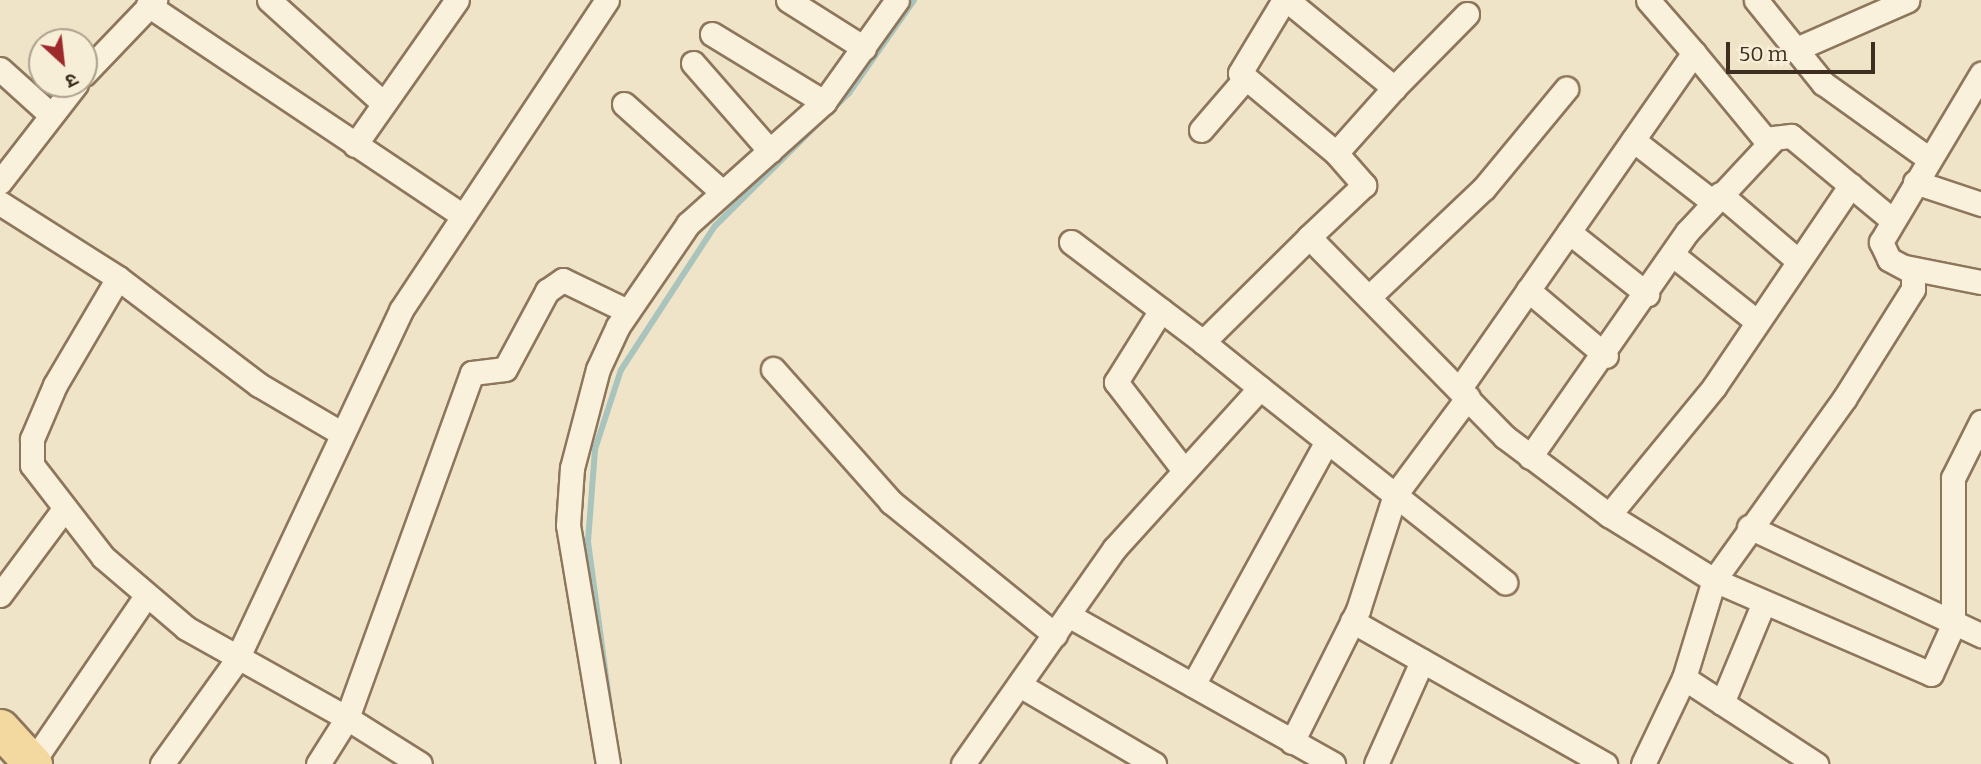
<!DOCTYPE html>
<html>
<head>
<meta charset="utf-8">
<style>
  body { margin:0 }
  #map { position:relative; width:1981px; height:764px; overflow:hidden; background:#f0e4c8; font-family:Bitter,"Noto Sans Devanagari",serif }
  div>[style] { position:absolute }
  .stream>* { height:6px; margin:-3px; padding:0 3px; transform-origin:3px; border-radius:3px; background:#a9c4bc }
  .roads { filter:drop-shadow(2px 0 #8d765c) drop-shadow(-2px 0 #8d765c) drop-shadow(0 2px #8d765c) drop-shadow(0 -2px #8d765c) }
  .street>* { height:23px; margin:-11.5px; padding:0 11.5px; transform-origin:11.5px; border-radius:11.5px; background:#faf1dc }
  .primary>* { height:37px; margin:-18.5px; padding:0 18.5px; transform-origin:18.5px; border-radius:18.5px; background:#f3d9a0 }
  span { translate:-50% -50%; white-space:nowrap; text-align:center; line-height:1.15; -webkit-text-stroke:5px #f7eed8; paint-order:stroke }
  .north { position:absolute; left:28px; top:28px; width:70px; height:70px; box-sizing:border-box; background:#f7eed8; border:2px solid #ada18e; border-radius:50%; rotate:153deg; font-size:19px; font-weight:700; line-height:28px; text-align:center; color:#3d2e20 }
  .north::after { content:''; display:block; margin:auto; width:24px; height:32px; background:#9e2a2b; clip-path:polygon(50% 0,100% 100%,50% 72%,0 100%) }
  .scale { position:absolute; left:1726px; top:42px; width:149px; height:32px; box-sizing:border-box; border:4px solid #3d2e20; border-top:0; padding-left:9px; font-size:21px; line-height:24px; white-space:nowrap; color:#3d2e20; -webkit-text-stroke:5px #f7eed8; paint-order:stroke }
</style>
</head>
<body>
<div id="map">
  <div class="stream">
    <div style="left:611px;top:714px;width:175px;rotate:-97.6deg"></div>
    <div style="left:588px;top:541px;width:92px;rotate:-85.6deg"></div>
    <div style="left:595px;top:449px;width:83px;rotate:-71.8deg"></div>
    <div style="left:621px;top:370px;width:172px;rotate:-56.9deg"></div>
    <div style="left:715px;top:226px;width:189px;rotate:-44.8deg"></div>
    <div style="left:849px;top:93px;width:113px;rotate:-55deg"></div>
  </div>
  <div class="roads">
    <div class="street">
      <div style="left:269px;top:0;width:154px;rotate:42.1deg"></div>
      <div style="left:788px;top:0;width:90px;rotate:32.3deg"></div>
      <div style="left:1284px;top:0;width:85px;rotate:121.1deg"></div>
      <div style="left:1240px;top:73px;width:125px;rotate:39.8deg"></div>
      <div style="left:1336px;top:153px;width:43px;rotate:48.8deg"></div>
      <div style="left:1364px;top:185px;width:76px;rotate:136.6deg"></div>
      <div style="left:1309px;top:237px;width:280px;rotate:45.6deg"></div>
      <div style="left:1505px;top:437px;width:130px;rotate:36.9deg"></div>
      <div style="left:1609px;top:515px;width:123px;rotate:31.8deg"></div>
      <div style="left:1714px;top:580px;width:236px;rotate:23.4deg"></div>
      <div style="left:1931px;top:674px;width:54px;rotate:-65.8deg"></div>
      <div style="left:1953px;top:625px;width:147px;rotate:-90deg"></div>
      <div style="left:1953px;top:478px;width:63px;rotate:-63.4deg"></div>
      <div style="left:1287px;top:0;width:139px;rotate:39.4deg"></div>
      <div style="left:1394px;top:88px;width:87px;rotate:131.7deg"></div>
      <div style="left:1756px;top:0;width:107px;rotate:51.1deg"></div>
      <div style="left:1823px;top:83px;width:130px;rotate:35.6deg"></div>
      <div style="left:148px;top:5px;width:378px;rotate:33.8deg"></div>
      <div style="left:712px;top:34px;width:131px;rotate:31.3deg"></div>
      <div style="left:1794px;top:50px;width:124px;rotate:-23.7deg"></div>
      <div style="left:1694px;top:53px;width:112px;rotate:50.5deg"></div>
      <div style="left:1765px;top:139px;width:26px;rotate:-7deg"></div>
      <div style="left:1791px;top:136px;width:131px;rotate:39.7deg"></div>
      <div style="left:693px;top:63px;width:117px;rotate:48.8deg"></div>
      <div style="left:0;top:69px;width:67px;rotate:42deg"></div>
      <div style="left:84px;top:74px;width:103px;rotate:-46.2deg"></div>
      <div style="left:1394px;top:88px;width:104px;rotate:-45.4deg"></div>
      <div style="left:624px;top:104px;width:130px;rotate:41.9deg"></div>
      <div style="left:1201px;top:130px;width:66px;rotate:-49.3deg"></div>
      <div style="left:1633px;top:140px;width:101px;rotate:37.8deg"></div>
      <div style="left:355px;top:145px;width:177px;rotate:-54.9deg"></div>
      <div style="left:0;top:182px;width:124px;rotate:-52.2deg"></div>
      <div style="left:1915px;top:182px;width:70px;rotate:18.4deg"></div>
      <div style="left:1720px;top:194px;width:100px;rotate:40.5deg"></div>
      <div style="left:0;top:203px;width:140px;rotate:32.4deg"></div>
      <div style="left:118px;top:278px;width:177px;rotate:37.2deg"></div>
      <div style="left:259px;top:385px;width:93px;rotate:30.4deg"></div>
      <div style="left:1569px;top:232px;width:100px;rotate:38.5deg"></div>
      <div style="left:1071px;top:242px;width:166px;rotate:37.1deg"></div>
      <div style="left:1673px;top:255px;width:105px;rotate:38.4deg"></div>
      <div style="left:1905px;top:267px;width:77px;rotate:11.2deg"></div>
      <div style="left:118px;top:278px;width:124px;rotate:120.5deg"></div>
      <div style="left:55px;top:385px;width:59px;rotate:113.1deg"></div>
      <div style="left:32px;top:439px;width:26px;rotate:90deg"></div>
      <div style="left:32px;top:465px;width:116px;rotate:52.3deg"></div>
      <div style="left:103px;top:557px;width:109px;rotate:40.5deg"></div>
      <div style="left:186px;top:628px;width:184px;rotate:29.2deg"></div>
      <div style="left:347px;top:718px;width:367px;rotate:-70.1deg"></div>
      <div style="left:472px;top:373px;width:33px;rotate:-7deg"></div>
      <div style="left:505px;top:369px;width:89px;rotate:-61.7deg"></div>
      <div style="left:547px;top:291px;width:19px;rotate:-35deg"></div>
      <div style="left:563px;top:280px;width:71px;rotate:25.8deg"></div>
      <div style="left:1528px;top:290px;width:102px;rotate:40.2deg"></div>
      <div style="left:1369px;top:297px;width:158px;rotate:-43.5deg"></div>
      <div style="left:1484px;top:188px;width:129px;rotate:-50.4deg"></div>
      <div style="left:1161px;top:310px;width:85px;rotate:122deg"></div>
      <div style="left:1116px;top:382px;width:110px;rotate:52.4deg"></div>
      <div style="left:773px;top:369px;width:178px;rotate:48.4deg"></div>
      <div style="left:891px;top:502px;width:211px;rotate:39deg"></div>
      <div style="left:1260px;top:388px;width:313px;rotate:38.4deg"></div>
      <div style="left:1460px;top:388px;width:409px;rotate:-55.1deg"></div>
      <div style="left:1694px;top:53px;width:70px;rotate:-131deg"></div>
      <div style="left:1530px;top:457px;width:274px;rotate:-55.1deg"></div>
      <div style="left:1687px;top:232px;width:125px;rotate:-47deg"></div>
      <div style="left:1609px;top:515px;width:166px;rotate:-50.6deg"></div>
      <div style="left:1714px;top:387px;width:244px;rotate:-55.9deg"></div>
      <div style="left:1749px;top:527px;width:256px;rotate:25deg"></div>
      <div style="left:0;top:595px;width:107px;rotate:-53.3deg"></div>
      <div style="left:1068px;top:615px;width:304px;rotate:29.3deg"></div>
      <div style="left:1352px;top:621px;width:291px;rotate:29.5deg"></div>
      <div style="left:1684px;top:678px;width:158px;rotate:33.1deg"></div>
      <div style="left:1193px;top:685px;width:278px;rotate:-61.2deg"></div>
      <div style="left:1023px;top:687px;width:152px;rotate:30.4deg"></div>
      <div style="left:1722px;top:703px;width:109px;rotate:-67.4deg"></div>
      <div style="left:1292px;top:742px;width:148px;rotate:-63.4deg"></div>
      <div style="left:1358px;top:610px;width:121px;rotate:-72.2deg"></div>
      <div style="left:1395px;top:495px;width:122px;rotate:-53.3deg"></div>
      <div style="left:32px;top:763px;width:202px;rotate:-55.7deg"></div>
      <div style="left:162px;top:764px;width:127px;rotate:-54.3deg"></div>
      <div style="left:236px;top:661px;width:388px;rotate:-64.8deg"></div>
      <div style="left:401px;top:310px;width:372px;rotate:-56.4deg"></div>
      <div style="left:318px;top:764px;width:54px;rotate:-57.8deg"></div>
      <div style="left:347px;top:718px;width:86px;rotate:32.2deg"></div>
      <div style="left:608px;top:764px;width:242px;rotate:-99.5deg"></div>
      <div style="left:568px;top:525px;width:57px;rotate:-86deg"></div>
      <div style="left:572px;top:468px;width:102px;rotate:-75.3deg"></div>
      <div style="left:598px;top:369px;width:47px;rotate:-65.1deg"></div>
      <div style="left:618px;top:326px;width:124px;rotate:-55.5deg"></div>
      <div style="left:688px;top:224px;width:183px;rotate:-41.9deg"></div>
      <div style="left:824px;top:102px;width:125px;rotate:-54.4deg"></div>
      <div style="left:963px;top:764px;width:263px;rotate:-54.9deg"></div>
      <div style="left:1114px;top:549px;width:217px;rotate:-47.8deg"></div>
      <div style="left:1260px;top:388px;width:73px;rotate:-141.1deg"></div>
      <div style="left:1203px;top:342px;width:149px;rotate:-44.7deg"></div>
      <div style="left:1376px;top:764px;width:113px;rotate:-65.9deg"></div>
      <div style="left:1643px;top:764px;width:95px;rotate:-64.5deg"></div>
      <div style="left:1684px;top:678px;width:102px;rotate:-73deg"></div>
      <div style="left:1714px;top:580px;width:223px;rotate:-54.3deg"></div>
      <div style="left:1844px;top:399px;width:130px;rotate:-57.9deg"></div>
      <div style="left:1913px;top:289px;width:17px;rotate:-90deg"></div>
      <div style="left:1913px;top:272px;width:27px;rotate:-152deg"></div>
      <div style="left:1889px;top:259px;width:19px;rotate:-115deg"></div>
      <div style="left:1881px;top:242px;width:196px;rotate:-59.2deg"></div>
    </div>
    <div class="primary">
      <div style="left:0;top:728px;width:49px;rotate:47.5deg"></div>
    </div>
  </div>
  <div class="north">उ</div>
  <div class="scale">50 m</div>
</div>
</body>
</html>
